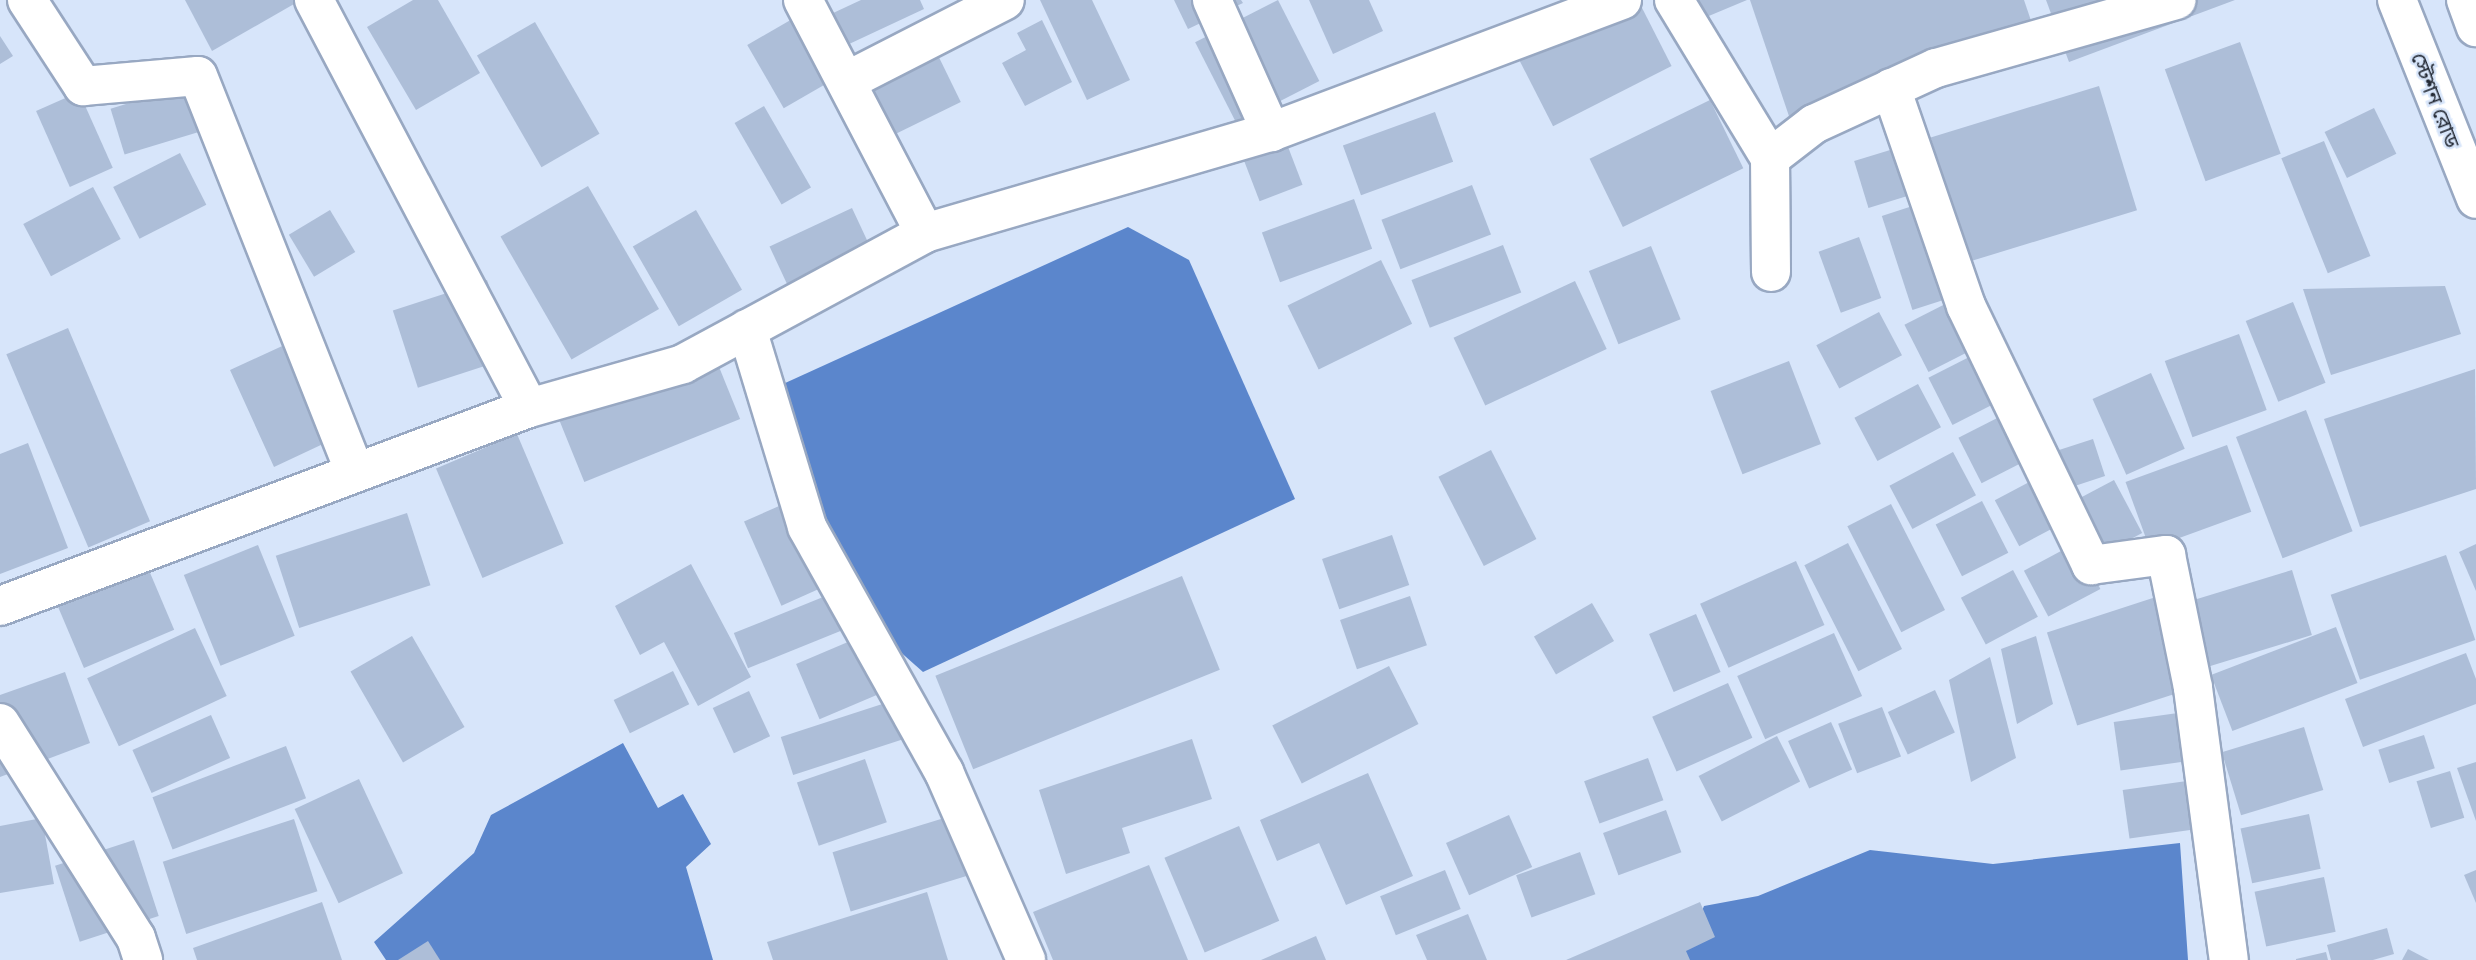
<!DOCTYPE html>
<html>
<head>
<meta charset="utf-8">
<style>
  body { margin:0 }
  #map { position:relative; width:2476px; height:960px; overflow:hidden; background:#d7e5fa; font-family:Quicksand,"Noto Sans Bengali",sans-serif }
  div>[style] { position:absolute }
  .water>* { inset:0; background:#5b86cc }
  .building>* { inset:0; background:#adbed8; transform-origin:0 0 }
  .roads { filter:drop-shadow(2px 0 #98a8c2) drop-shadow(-2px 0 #98a8c2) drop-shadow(0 2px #98a8c2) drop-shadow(0 -2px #98a8c2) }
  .minor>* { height:38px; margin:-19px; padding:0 19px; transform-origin:19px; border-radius:19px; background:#fff }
  .major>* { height:38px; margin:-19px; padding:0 19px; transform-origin:19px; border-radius:19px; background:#fff }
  span { translate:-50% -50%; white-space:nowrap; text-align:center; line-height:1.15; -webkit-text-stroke:5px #d7e5fa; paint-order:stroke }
  .street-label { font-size:21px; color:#242a35 }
</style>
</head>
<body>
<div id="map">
  <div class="water">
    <div style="clip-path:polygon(1128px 227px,1189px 260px,1295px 499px,923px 672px,862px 618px,781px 435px,783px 384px)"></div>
    <div style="clip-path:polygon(623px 743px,658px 808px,683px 794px,711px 844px,686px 867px,713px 960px,386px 960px,374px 942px,474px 853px,491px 815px)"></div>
    <div style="clip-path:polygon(2180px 843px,2188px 960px,1682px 960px,1704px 906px,1758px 896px,1870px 850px,1993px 864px)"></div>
  </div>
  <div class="building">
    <div style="clip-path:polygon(185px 0,301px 0,212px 51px)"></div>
    <div style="clip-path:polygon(413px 0,438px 0,480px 73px,416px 110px,367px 27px)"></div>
    <div style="clip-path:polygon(861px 0,920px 0,924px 9px,847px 45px,831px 14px)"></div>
    <div style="clip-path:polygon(1040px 0,1092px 0,1130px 80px,1087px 100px)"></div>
    <div style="clip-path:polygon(1174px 0,1241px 0,1243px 3px,1188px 29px)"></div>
    <div style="left:1278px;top:0;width:91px;height:93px;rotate:63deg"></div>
    <div style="clip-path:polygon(1309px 0,1369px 0,1383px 31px,1333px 54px)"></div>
    <div style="left:1638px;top:0;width:74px;height:133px;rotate:63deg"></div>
    <div style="clip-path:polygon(1696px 0,1747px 0,1704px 18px)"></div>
    <div style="clip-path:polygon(1750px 0,2024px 0,2042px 53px,1795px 134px)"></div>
    <div style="clip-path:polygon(2046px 0,2235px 0,2069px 62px)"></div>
    <div style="left:794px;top:18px;width:73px;height:54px;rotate:60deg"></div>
    <div style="clip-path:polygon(1042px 20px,1072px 82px,1025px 106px,1002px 63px,1026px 50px,1017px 33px)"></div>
    <div style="left:535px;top:22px;width:129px;height:67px;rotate:60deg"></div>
    <div style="clip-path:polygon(0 36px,13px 56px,0 64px)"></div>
    <div style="left:931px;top:41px;width:68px;height:75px;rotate:64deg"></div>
    <div style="left:2240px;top:42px;width:119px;height:80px;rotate:70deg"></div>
    <div style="left:188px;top:85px;width:48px;height:81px;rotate:73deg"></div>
    <div style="left:2099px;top:86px;width:130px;height:176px;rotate:73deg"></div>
    <div style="left:79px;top:92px;width:83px;height:47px;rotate:66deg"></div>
    <div style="left:1710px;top:100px;width:76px;height:134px;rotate:64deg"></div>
    <div style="left:764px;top:106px;width:94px;height:34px;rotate:60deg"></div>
    <div style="left:2374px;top:108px;width:51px;height:55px;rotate:64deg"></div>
    <div style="left:1435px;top:112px;width:53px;height:98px;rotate:70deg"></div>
    <div style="left:1285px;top:139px;width:49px;height:46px;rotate:69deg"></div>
    <div style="left:1923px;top:140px;width:49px;height:72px;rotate:73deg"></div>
    <div style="left:2324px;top:141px;width:124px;height:46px;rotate:68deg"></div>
    <div style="left:180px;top:153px;width:58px;height:75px;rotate:63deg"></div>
    <div style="left:1472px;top:185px;width:53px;height:97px;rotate:69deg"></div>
    <div style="left:588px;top:186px;width:142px;height:101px;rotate:60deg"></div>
    <div style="left:93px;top:187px;width:59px;height:79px;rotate:62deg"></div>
    <div style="left:1937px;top:198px;width:99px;height:58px;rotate:72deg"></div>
    <div style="left:1354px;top:199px;width:53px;height:98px;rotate:70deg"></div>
    <div style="left:852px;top:208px;width:47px;height:91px;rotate:65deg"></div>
    <div style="left:330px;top:210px;width:49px;height:48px;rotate:59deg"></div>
    <div style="left:696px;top:210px;width:92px;height:73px;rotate:60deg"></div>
    <div style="left:1859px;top:237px;width:65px;height:43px;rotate:70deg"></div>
    <div style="left:1503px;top:245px;width:51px;height:98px;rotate:69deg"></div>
    <div style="left:1651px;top:246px;width:79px;height:67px;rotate:68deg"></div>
    <div style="left:1381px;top:260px;width:71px;height:104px;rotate:64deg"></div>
    <div style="left:487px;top:280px;width:81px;height:99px;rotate:72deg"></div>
    <div style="left:1575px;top:281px;width:75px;height:134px;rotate:65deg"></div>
    <div style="clip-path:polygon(2445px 286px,2461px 334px,2331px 375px,2303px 289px)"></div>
    <div style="left:1957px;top:298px;width:53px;height:59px;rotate:63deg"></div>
    <div style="left:2293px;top:302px;width:87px;height:51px;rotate:68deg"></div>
    <div style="left:1879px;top:312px;width:49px;height:71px;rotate:62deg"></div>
    <div style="left:68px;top:328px;width:210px;height:67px;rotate:67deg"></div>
    <div style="clip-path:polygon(317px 330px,344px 389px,307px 406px,323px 444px,274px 467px,230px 370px)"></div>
    <div style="left:2239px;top:334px;width:81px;height:79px;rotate:70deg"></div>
    <div style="left:1981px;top:351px;width:53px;height:59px;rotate:63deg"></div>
    <div style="left:715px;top:357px;width:67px;height:168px;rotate:68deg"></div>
    <div style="left:1789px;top:361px;width:89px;height:84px;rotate:69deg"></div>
    <div style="clip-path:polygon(2475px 369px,2476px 489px,2360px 527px,2324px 419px)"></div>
    <div style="left:2151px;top:373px;width:83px;height:64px;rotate:66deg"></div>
    <div style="left:1918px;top:384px;width:49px;height:72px;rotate:62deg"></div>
    <div style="left:2306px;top:410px;width:130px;height:75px;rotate:69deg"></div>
    <div style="left:2011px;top:411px;width:51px;height:59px;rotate:63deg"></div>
    <div style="left:517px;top:434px;width:119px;height:88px;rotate:67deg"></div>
    <div style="left:2093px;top:439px;width:39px;height:43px;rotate:72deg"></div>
    <div style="clip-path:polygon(28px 443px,68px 548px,0 574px,0 454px)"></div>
    <div style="left:2227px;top:445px;width:71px;height:108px;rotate:70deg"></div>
    <div style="left:1491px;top:450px;width:100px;height:59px;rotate:63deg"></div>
    <div style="left:1953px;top:452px;width:49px;height:72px;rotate:62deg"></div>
    <div style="left:2046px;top:473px;width:52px;height:58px;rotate:62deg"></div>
    <div style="left:2114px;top:480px;width:60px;height:46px;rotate:62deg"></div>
    <div style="left:797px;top:498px;width:92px;height:58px;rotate:66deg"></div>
    <div style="left:1982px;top:501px;width:58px;height:52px;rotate:63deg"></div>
    <div style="left:1891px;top:504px;width:119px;height:49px;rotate:63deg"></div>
    <div style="left:407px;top:513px;width:76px;height:138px;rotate:72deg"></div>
    <div style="left:1392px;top:535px;width:53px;height:74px;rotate:71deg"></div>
    <div style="left:1848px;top:543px;width:119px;height:49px;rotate:63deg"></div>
    <div style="left:2076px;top:543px;width:52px;height:59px;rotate:62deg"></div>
    <div style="clip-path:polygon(2476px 544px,2476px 591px,2459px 552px)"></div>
    <div style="left:258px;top:545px;width:98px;height:80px;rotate:68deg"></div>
    <div style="left:2446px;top:555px;width:90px;height:122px;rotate:71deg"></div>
    <div style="left:1796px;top:561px;width:70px;height:105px;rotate:66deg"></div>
    <div style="clip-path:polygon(691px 564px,751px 677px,698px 706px,664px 642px,640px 655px,615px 606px)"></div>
    <div style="left:148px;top:568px;width:67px;height:98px;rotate:67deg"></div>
    <div style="left:2013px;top:570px;width:53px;height:59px;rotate:62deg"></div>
    <div style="left:2292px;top:570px;width:68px;height:107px;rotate:73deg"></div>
    <div style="left:1182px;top:576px;width:101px;height:266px;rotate:68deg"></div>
    <div style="left:833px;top:593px;width:38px;height:107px;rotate:68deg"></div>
    <div style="left:2162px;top:595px;width:98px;height:121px;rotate:72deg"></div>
    <div style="left:1410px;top:596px;width:52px;height:74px;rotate:71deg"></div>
    <div style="left:1592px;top:603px;width:44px;height:67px;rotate:60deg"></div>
    <div style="left:1696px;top:614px;width:63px;height:51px;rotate:67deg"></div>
    <div style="left:2336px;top:627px;width:60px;height:134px;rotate:69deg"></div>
    <div style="left:195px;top:628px;width:75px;height:119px;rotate:65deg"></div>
    <div style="left:1834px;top:633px;width:69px;height:106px;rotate:66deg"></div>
    <div style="left:412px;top:636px;width:105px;height:71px;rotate:60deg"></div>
    <div style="clip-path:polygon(2036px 636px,2053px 704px,2017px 724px,2001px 649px)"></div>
    <div style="left:855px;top:639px;width:60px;height:64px;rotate:67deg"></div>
    <div style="clip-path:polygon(2466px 653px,2476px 679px,2476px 704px,2363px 747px,2345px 699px)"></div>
    <div style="clip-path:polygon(1990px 657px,2016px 758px,1971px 782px,1949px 680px)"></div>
    <div style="left:1389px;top:666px;width:65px;height:131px;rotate:63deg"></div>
    <div style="left:673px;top:671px;width:37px;height:66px;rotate:64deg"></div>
    <div style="clip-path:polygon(65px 672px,90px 743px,0 777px,0 695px)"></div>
    <div style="left:1728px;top:683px;width:60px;height:83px;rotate:66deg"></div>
    <div style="left:1935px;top:690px;width:47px;height:52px;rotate:65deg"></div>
    <div style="left:749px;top:691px;width:50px;height:40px;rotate:65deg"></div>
    <div style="left:913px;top:694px;width:40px;height:139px;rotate:72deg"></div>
    <div style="left:1882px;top:707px;width:53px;height:47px;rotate:69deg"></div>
    <div style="left:2185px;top:712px;width:49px;height:72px;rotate:82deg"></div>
    <div style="left:211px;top:715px;width:47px;height:86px;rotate:66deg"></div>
    <div style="left:1831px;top:722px;width:52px;height:47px;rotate:66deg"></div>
    <div style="left:2304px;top:727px;width:66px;height:86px;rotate:73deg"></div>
    <div style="left:2424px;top:735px;width:35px;height:48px;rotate:72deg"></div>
    <div style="left:1777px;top:736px;width:51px;height:88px;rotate:63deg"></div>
    <div style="clip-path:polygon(1192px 739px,1212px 799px,1122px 828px,1130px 853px,1066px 874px,1039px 790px)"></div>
    <div style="left:286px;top:746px;width:56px;height:143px;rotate:69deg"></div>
    <div style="left:1648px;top:758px;width:45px;height:68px;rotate:70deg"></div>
    <div style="left:865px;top:759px;width:67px;height:72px;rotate:71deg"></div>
    <div style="clip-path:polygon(2476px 762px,2476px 821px,2457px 768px)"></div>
    <div style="left:2450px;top:771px;width:49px;height:35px;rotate:73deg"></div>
    <div style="clip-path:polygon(1368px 773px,1413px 876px,1346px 905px,1319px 843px,1277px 861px,1260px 820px)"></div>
    <div style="left:359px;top:779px;width:104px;height:71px;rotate:65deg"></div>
    <div style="left:2194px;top:780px;width:49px;height:72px;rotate:82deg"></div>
    <div style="left:1666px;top:810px;width:45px;height:67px;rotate:70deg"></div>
    <div style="left:2309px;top:814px;width:56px;height:70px;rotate:78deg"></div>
    <div style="left:954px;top:815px;width:62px;height:127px;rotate:73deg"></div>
    <div style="left:1509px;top:815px;width:57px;height:69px;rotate:66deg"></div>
    <div style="clip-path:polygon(42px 818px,54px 884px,0 893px,0 826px)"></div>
    <div style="left:294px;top:819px;width:76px;height:138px;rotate:72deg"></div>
    <div style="left:1239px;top:826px;width:103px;height:81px;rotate:67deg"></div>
    <div style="left:134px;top:840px;width:80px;height:83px;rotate:72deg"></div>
    <div style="left:1580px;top:852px;width:45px;height:68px;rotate:70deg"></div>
    <div style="clip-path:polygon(1149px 865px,1188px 960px,1053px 960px,1033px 912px)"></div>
    <div style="left:1445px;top:870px;width:42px;height:70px;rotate:68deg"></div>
    <div style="clip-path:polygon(2476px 870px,2476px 903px,2464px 875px)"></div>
    <div style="left:2324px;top:877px;width:56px;height:71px;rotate:78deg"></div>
    <div style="clip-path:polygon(927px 892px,948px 960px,773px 960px,767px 942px)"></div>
    <div style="clip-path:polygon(322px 902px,342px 960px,197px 960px,193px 948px)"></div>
    <div style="clip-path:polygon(1700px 902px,1715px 937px,1686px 951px,1690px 960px,1566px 960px)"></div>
    <div style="clip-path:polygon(1468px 914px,1487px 960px,1427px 960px,1416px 935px)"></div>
    <div style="clip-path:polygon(2387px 928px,2394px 954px,2373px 960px,2331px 960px,2327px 945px)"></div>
    <div style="clip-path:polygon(1316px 936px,1326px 960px,1261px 960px)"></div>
    <div style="clip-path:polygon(428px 941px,440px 960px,398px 960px)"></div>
    <div style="clip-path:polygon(2408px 949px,2429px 960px,2402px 960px)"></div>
    <div style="clip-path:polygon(2326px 952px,2328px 960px,2296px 960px,2296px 959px)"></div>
  </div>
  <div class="roads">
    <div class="minor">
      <div style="left:27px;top:0;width:103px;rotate:56.9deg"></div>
      <div style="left:83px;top:86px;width:115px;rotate:-5deg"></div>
      <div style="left:198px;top:76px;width:426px;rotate:68.4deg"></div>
      <div style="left:314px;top:0;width:461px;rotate:62.2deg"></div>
      <div style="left:803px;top:0;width:263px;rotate:62.4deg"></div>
      <div style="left:925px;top:233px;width:360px;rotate:-16.3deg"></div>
      <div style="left:1271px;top:132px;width:375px;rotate:-20.6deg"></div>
      <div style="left:1212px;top:0;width:145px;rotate:65.9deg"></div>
      <div style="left:1674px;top:0;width:185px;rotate:58.7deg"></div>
      <div style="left:849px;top:80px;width:175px;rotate:-27.1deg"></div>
      <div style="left:1891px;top:88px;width:231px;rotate:71deg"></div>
      <div style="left:1966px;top:306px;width:288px;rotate:64.2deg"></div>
      <div style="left:2091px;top:565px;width:76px;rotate:-7.6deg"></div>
      <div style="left:2166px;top:555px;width:136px;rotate:78.5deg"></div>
      <div style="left:2193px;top:688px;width:274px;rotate:82.5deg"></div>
      <div style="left:1771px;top:272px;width:114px;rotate:-90.5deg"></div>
      <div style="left:1770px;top:158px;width:56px;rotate:-37.7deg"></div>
      <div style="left:1814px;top:124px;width:134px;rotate:-24.7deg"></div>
      <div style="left:1936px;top:68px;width:250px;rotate:-15.8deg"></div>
      <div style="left:747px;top:329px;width:207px;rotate:73.1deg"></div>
      <div style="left:807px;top:527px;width:281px;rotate:60.8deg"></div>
      <div style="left:944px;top:772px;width:205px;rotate:66.4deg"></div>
      <div style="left:0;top:606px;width:565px;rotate:-20.52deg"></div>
      <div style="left:529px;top:408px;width:160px;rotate:-15.9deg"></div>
      <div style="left:683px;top:364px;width:275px;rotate:-28.4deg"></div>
      <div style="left:0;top:723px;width:254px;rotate:57.7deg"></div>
      <div style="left:136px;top:938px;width:23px;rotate:72deg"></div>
    </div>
    <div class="major">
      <div style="left:2397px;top:0;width:214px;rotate:68.3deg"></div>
      <div style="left:2466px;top:0;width:29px;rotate:70deg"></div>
    </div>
  </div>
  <div class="street-label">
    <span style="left:2436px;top:100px;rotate:69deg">স্টেশন রোড</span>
  </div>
</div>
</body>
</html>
